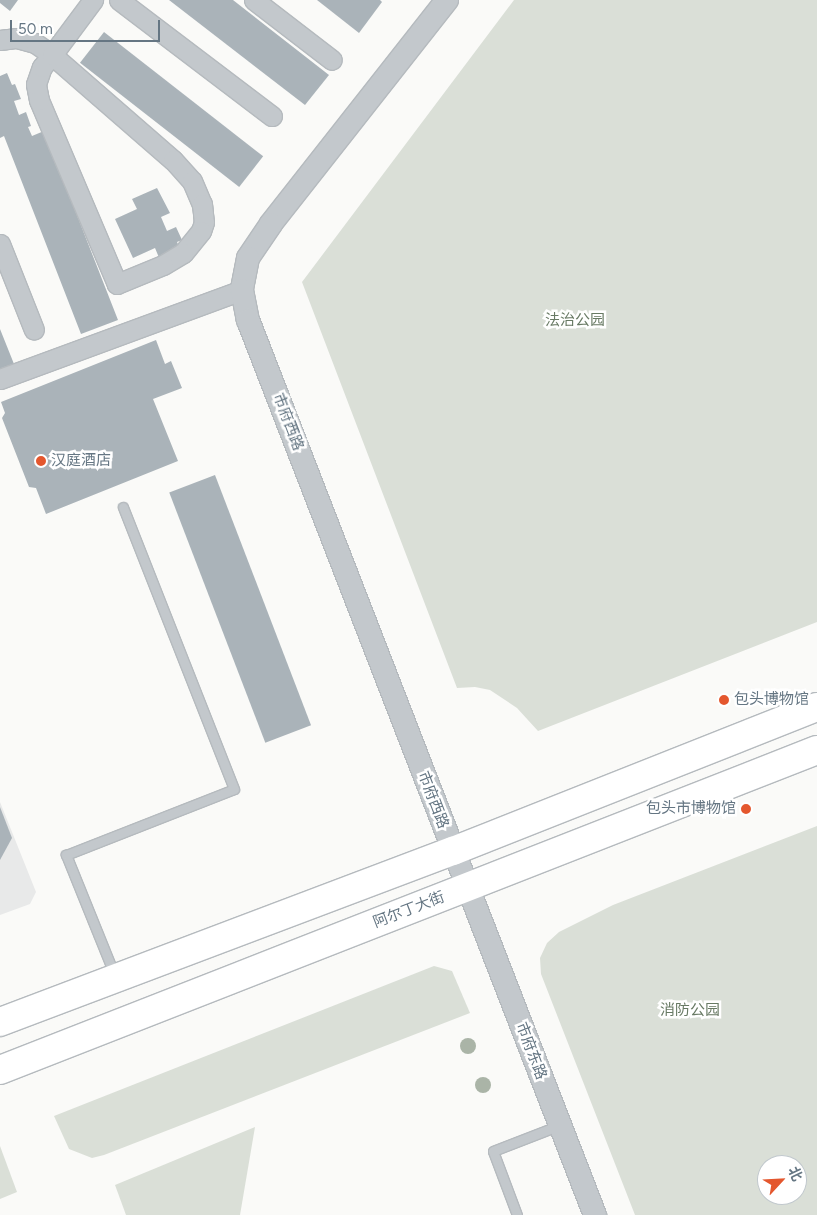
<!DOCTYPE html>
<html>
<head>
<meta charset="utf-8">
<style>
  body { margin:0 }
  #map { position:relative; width:817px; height:1215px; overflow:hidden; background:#fafaf8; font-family:Figtree,"Noto Sans SC",sans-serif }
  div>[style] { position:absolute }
  .built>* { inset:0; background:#e8e9e9 }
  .green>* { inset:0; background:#dadfd7 }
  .building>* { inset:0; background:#aab3b9; transform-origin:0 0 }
  .roads { filter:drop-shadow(1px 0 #b5babe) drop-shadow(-1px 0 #b5babe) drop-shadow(0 1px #b5babe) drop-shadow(0 -1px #b5babe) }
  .service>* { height:9px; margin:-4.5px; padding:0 4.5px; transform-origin:4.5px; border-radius:4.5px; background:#c3c8cc }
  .minor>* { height:19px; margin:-9.5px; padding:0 9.5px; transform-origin:9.5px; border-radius:9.5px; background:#c3c8cc }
  .tertiary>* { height:22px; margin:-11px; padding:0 11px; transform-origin:11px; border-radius:11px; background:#c3c8cc }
  .primary>* { height:28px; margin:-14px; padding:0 14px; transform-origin:14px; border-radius:14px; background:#fff }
  .trees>* { width:16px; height:16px; margin:-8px; border-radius:50%; background:#aab4a7 }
  .dots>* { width:14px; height:14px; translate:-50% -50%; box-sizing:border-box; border:2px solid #fff; border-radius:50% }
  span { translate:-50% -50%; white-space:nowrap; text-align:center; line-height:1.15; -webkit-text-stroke:5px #fff; paint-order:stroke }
  .park-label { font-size:15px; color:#687a64 }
  .street-label { font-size:15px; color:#657683 }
  .poi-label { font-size:15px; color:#657683 }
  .left { translate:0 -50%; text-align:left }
  .right { translate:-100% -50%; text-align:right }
  .north { position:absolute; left:757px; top:1155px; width:50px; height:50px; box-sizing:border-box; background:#fff; border:1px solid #c1c8cd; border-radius:50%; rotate:65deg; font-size:14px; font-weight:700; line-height:20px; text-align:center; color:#657683 }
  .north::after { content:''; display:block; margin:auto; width:18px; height:22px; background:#e4572e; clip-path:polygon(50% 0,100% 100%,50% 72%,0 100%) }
  .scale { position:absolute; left:10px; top:20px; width:150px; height:22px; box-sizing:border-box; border:2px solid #657683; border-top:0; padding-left:6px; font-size:15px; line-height:18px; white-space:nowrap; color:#657683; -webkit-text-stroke:4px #fff; paint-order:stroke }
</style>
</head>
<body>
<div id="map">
  <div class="built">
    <div style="clip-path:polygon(0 802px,36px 892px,30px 904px,0 915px)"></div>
  </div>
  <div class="green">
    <div style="clip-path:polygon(514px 0,817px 0,817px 622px,538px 731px,517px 708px,490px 690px,475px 687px,457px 688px,302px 282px)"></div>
    <div style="clip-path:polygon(evenodd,817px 826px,817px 1215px,635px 1215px,541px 974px,540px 958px,547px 943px,559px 932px,613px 905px,817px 826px,767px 1165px,797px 1165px,797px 1195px,767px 1195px,767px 1165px)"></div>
    <div style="clip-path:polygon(434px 966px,452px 971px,470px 1013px,104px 1155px,92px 1158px,69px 1149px,54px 1116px)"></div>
    <div style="clip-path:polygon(255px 1127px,240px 1215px,126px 1215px,115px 1185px)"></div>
    <div style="clip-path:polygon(0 1146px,17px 1192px,0 1199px)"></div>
  </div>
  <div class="building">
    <div style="clip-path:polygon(0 0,18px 0,10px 11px,0 3px)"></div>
    <div style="clip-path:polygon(169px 0,233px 0,329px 75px,305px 105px)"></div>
    <div style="clip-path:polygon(317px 0,380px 0,382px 2px,359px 33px)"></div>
    <div style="left:104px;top:32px;width:202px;height:39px;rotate:38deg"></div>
    <div style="clip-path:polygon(7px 73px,12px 85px,15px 84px,21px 99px,14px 101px,19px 115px,26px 112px,31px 126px,28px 127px,32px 136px,44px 131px,118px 320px,81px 334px,4px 136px,0 138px,0 76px)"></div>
    <div style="clip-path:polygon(157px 188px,170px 213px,161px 217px,167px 231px,176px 227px,182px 240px,177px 242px,181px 251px,160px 260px,155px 248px,133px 258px,115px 219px,137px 209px,132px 199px)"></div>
    <div style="clip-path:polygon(0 329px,14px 364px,0 370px)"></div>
    <div style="clip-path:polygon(156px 340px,165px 364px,171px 361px,182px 388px,153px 399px,178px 461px,46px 514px,36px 488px,29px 487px,2px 418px,5px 413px,1px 402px)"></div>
    <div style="left:215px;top:475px;width:268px;height:49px;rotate:69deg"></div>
    <div style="clip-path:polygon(0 807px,12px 838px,0 860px)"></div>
  </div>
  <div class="roads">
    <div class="service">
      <div style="left:115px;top:976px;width:131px;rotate:-112deg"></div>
      <div style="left:66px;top:855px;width:180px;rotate:-21.4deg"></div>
      <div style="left:234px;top:789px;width:303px;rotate:-111.5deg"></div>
      <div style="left:517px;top:1215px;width:68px;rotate:-110.6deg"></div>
      <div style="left:493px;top:1151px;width:72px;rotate:-21.2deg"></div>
    </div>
    <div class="minor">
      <div style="left:119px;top:0;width:192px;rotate:37.2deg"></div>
      <div style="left:254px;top:0;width:98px;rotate:37.6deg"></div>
      <div style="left:0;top:40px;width:17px;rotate:-7deg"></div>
      <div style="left:17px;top:38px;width:19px;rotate:16deg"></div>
      <div style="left:35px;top:43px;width:21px;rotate:35deg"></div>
      <div style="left:52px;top:55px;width:160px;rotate:41deg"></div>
      <div style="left:173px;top:160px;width:28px;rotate:48deg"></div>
      <div style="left:192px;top:181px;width:25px;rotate:67deg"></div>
      <div style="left:202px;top:204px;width:18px;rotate:84deg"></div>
      <div style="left:204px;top:222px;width:9px;rotate:108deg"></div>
      <div style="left:201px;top:231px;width:28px;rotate:129deg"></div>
      <div style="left:183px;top:253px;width:23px;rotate:149deg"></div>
      <div style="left:163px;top:265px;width:50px;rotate:157.6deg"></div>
      <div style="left:117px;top:284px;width:200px;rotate:-113deg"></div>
      <div style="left:39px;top:100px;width:16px;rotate:-101deg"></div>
      <div style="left:36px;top:84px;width:18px;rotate:-71deg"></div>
      <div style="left:42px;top:67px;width:16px;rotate:-50deg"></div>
      <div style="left:52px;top:55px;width:69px;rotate:-53.3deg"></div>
      <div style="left:0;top:244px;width:92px;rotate:68.4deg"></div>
      <div style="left:0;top:379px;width:258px;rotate:-20.2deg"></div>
    </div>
    <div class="tertiary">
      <div style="left:447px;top:0;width:285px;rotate:128.2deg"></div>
      <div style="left:271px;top:224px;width:41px;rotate:124.1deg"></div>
      <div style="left:248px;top:258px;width:33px;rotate:101deg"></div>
      <div style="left:242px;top:290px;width:31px;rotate:79deg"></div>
      <div style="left:248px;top:320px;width:960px;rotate:68.81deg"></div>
    </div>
    <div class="primary">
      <div style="left:0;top:1022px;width:484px;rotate:-20.7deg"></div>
      <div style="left:453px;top:851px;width:391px;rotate:-21.6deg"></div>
      <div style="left:0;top:1070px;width:877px;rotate:-21.39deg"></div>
    </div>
  </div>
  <div class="trees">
    <div style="left:468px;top:1046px"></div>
    <div style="left:483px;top:1085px"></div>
  </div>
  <div class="dots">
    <div style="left:41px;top:461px;background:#e4572e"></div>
    <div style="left:724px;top:700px;background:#e4572e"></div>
    <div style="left:746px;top:809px;background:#e4572e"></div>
  </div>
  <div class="park-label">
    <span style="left:575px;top:321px">法治公园</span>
    <span style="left:690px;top:1011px">消防公园</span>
  </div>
  <div class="street-label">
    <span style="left:288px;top:422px;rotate:69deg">市府西路</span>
    <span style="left:433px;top:800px;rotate:69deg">市府西路</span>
    <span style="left:409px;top:910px;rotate:-21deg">阿尔丁大街</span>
    <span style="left:531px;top:1051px;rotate:69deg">市府东路</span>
  </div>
  <div class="poi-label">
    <span class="left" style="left:51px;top:461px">汉庭酒店</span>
    <span class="left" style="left:734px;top:700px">包头博物馆</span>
    <span class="right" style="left:736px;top:809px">包头市博物馆</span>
  </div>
  <div class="north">北</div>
  <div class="scale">50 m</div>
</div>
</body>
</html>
